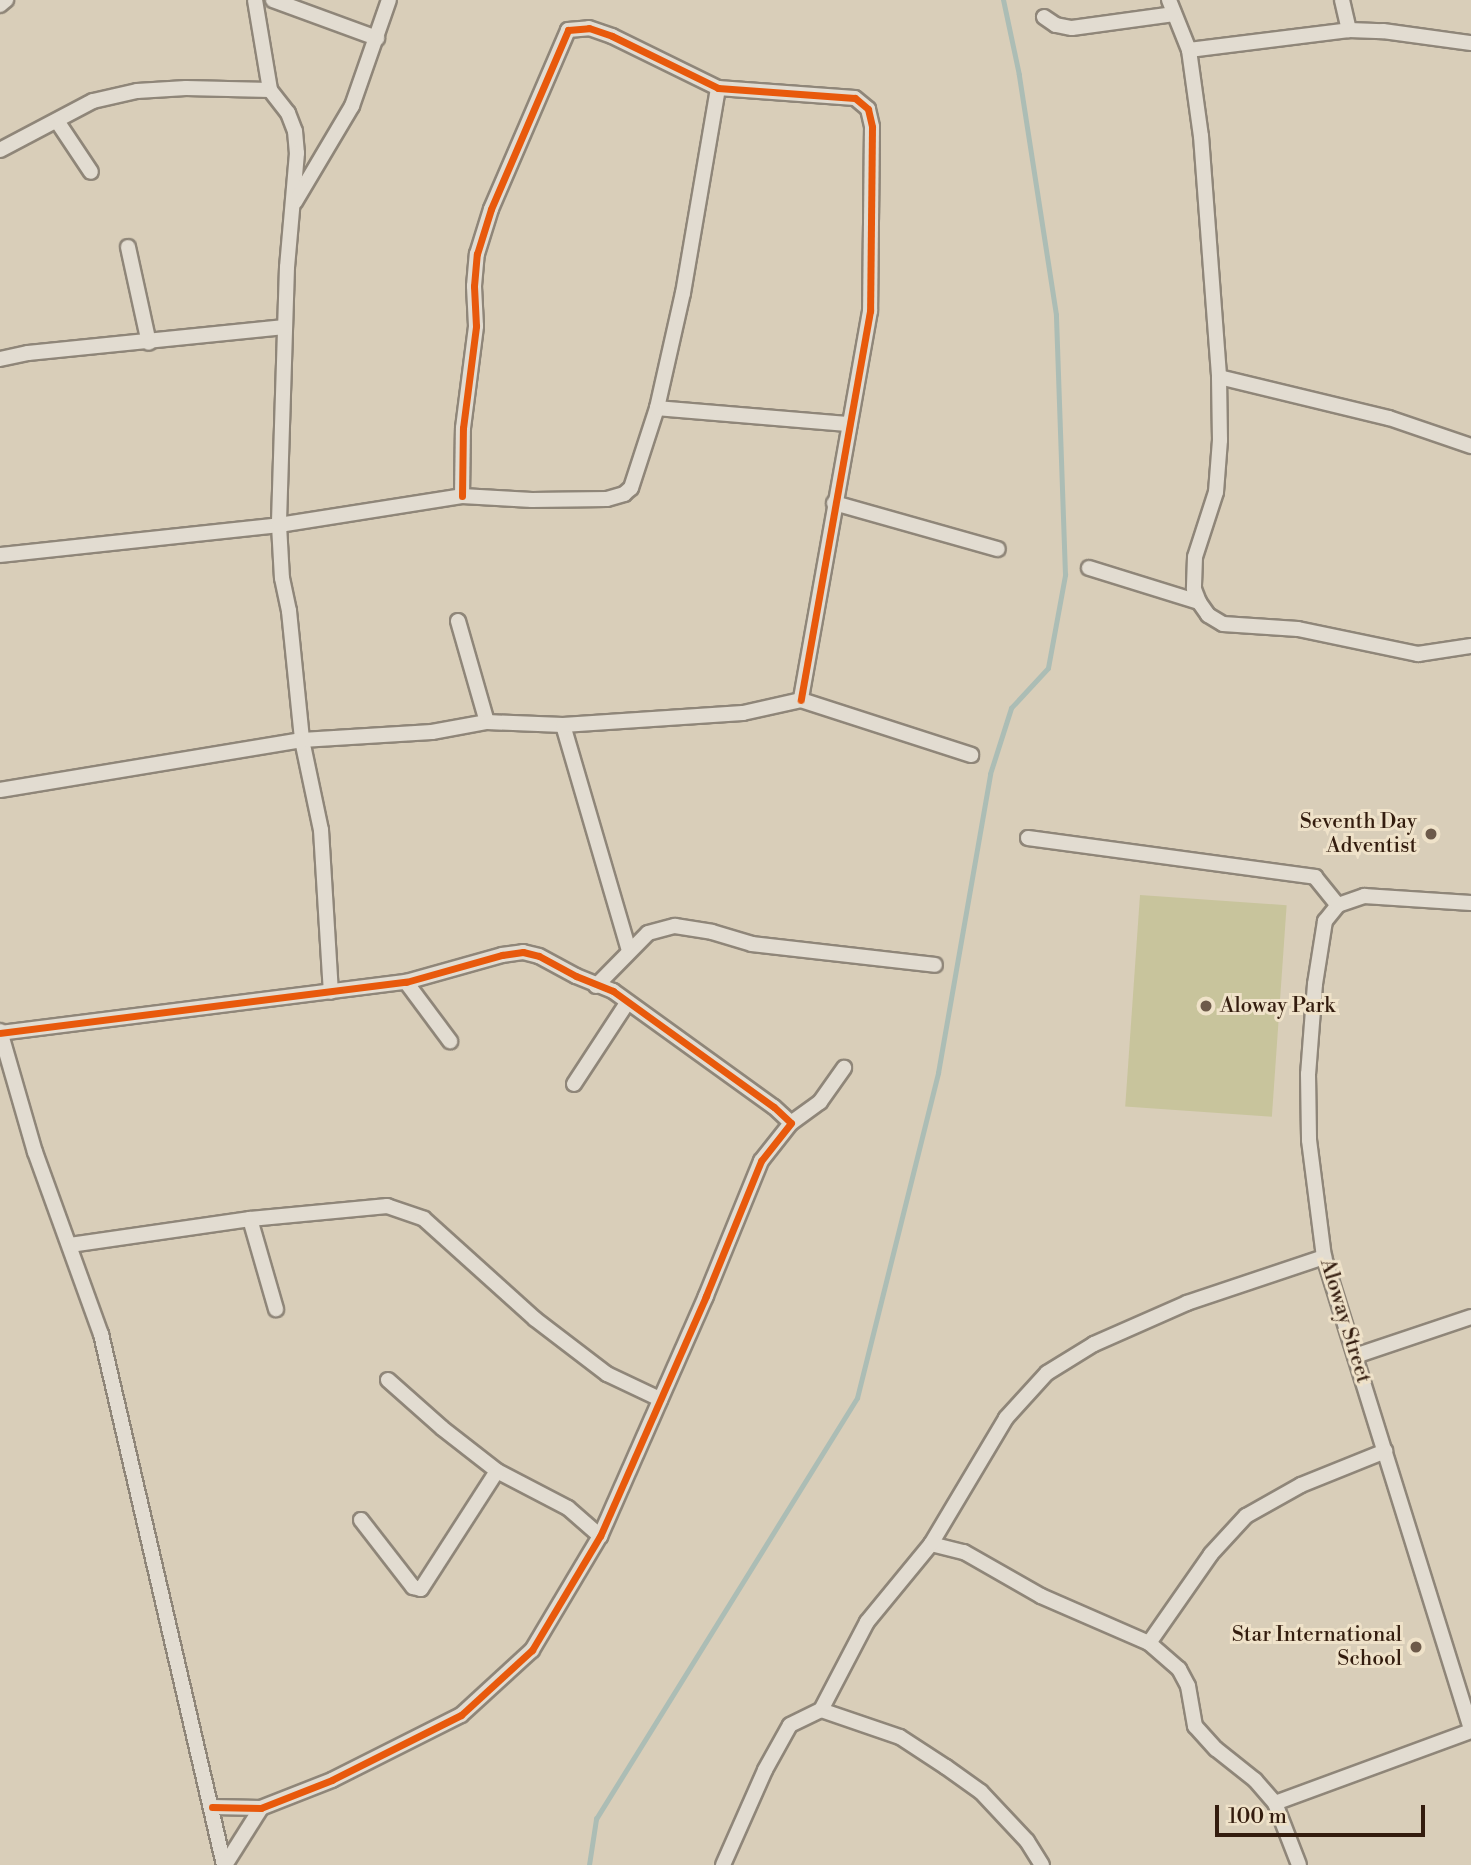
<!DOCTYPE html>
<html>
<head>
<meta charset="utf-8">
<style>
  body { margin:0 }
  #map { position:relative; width:1471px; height:1865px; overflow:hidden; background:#d9ceb9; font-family:"Libre Bodoni",serif }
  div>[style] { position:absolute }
  .green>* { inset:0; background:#c8c49c; transform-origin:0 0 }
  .stream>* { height:4.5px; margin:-2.25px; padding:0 2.25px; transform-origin:2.25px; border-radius:2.25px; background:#acbdb5 }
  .roads { filter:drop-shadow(2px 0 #8f8679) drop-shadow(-2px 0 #8f8679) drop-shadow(0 2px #8f8679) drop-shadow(0 -2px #8f8679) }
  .street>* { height:14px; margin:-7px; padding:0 7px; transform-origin:7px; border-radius:7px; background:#e2dcd1 }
  .cycleway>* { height:7px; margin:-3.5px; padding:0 3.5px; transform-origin:3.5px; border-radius:3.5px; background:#e8590c }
  .dots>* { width:19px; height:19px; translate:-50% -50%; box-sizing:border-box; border:4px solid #efe2c9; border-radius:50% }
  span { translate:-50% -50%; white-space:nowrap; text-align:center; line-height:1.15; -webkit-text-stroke:6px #efe2c9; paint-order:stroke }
  .poi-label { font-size:21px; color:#331c0e }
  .right { translate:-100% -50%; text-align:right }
  .left { translate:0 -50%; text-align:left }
  .street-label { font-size:21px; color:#331c0e }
  .scale { position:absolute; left:1215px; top:1805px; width:210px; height:32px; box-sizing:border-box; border:4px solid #331c0e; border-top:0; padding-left:9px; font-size:21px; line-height:24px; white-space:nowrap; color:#331c0e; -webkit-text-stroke:5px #efe2c9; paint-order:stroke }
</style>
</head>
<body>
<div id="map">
  <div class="green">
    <div style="left:1140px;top:895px;width:147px;height:212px;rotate:4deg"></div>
  </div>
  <div class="stream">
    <div style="left:589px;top:1865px;width:47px;rotate:-81.3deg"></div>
    <div style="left:596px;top:1819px;width:495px;rotate:-58.2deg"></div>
    <div style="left:857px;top:1398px;width:335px;rotate:-76deg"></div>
    <div style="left:938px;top:1073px;width:303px;rotate:-80.1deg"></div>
    <div style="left:990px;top:774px;width:69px;rotate:-72.3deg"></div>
    <div style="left:1011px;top:708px;width:54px;rotate:-47.2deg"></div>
    <div style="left:1048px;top:668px;width:95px;rotate:-79.6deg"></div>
    <div style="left:1065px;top:575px;width:260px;rotate:-92deg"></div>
    <div style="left:1056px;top:315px;width:243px;rotate:-98.8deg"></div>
    <div style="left:1019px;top:75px;width:77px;rotate:-102deg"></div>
  </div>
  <div class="roads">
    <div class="street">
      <div style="left:255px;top:0;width:91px;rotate:80.5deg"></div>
      <div style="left:270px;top:90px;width:29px;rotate:52deg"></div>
      <div style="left:288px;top:113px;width:19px;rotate:69deg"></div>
      <div style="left:295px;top:131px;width:22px;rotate:85deg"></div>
      <div style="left:297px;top:153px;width:114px;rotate:95deg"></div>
      <div style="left:287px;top:267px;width:258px;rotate:91.8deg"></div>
      <div style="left:279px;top:525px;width:53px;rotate:86.8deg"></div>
      <div style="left:282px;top:578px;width:34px;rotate:78deg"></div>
      <div style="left:289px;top:611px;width:130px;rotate:84.2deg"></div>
      <div style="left:302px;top:740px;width:92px;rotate:78.1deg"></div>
      <div style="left:321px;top:830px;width:162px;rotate:86.5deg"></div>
      <div style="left:273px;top:0;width:111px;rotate:20.1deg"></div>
      <div style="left:1169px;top:0;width:54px;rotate:68.2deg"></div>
      <div style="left:1189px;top:50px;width:87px;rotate:82.1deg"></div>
      <div style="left:1201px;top:136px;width:242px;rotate:85.7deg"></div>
      <div style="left:1219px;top:377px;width:63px;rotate:89.1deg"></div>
      <div style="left:1220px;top:440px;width:52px;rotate:94.4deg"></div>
      <div style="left:1216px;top:492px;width:68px;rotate:107.9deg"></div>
      <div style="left:1195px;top:557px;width:32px;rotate:92deg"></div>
      <div style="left:1194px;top:589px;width:14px;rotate:69deg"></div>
      <div style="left:1199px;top:602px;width:16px;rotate:55deg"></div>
      <div style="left:1208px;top:615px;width:17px;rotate:31deg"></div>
      <div style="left:1223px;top:624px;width:75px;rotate:3.8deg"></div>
      <div style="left:1298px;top:629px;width:123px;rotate:11.8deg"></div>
      <div style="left:1418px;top:654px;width:54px;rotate:-8.6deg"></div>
      <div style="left:1342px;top:0;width:31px;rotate:77deg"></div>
      <div style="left:0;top:5px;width:8px;rotate:-40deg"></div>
      <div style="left:1044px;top:17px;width:14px;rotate:34deg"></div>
      <div style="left:1056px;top:25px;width:16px;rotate:11deg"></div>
      <div style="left:1072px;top:28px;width:103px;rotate:-7.8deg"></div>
      <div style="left:1189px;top:50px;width:161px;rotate:-7.1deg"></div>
      <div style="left:1349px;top:30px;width:34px;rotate:2deg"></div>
      <div style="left:1383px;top:31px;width:89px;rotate:7.8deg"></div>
      <div style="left:57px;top:121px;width:61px;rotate:56.3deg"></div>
      <div style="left:0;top:150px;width:105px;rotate:-27.8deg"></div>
      <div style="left:93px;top:101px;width:45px;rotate:-12.8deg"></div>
      <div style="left:137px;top:91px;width:49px;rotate:-3.5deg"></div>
      <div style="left:186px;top:88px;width:84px;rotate:1.4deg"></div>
      <div style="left:295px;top:202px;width:112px;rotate:-59.3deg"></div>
      <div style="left:352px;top:106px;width:112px;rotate:-70.8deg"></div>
      <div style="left:128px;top:247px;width:98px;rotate:77.7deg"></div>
      <div style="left:0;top:359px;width:29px;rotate:-12deg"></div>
      <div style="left:28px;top:353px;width:258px;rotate:-5.8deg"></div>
      <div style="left:1219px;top:377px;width:175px;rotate:13.6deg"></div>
      <div style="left:1389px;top:418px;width:87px;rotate:18.9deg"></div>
      <div style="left:657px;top:408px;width:193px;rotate:4.8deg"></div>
      <div style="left:462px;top:496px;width:68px;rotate:-89.2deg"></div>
      <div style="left:463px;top:428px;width:103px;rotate:-82.7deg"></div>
      <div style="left:476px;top:326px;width:40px;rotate:-92.9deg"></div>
      <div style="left:474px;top:286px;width:32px;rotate:-85deg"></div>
      <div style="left:477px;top:254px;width:47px;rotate:-72.7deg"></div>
      <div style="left:491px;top:209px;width:195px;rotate:-66.7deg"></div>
      <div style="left:568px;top:30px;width:21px;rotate:-5deg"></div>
      <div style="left:589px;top:28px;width:24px;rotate:19deg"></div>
      <div style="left:612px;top:36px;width:118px;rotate:26.1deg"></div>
      <div style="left:718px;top:88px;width:137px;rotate:4.2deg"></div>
      <div style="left:855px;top:98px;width:17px;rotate:40deg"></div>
      <div style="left:868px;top:109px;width:18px;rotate:77deg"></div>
      <div style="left:872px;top:127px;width:184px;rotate:90.6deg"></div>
      <div style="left:870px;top:311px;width:395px;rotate:100.1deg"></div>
      <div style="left:834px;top:503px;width:170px;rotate:15.7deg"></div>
      <div style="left:0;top:555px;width:281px;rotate:-6.1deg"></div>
      <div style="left:279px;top:525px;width:185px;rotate:-9deg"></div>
      <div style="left:462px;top:496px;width:70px;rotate:3.3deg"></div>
      <div style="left:532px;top:500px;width:75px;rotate:-0.8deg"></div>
      <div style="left:607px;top:499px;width:18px;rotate:-16deg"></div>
      <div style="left:624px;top:494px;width:9px;rotate:-41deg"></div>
      <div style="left:631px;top:488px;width:84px;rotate:-72deg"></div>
      <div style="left:657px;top:408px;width:118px;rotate:-77.3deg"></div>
      <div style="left:683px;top:293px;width:208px;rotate:-80.3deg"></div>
      <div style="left:1089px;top:568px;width:115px;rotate:17.2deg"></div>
      <div style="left:458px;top:621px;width:105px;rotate:74deg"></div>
      <div style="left:563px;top:725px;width:235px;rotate:73.7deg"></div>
      <div style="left:0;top:790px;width:306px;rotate:-9.4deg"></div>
      <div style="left:302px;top:740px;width:130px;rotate:-3.5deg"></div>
      <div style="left:432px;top:732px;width:56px;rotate:-10.3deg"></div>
      <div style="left:487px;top:722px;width:76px;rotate:2.3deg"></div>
      <div style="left:563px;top:725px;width:180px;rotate:-3.8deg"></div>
      <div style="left:743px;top:713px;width:59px;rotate:-12.6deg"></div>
      <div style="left:801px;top:700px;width:179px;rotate:17.9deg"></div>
      <div style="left:1028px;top:838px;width:290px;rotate:7.7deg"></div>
      <div style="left:1315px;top:877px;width:36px;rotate:51deg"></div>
      <div style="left:1338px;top:905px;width:21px;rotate:129deg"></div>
      <div style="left:1325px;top:921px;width:64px;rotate:99deg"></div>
      <div style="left:1315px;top:984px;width:90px;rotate:94.4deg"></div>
      <div style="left:1308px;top:1074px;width:66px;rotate:89.1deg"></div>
      <div style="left:1309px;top:1140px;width:118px;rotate:82.7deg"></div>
      <div style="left:1324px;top:1257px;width:493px;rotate:72.7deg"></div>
      <div style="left:1338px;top:905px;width:28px;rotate:-19deg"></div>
      <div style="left:1364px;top:896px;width:107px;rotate:3.7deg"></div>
      <div style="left:406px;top:982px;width:74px;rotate:53.3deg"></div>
      <div style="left:596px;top:986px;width:74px;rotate:-45.5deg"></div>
      <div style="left:648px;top:933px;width:28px;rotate:-15deg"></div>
      <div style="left:675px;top:926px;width:37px;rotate:9deg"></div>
      <div style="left:712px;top:932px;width:42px;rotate:16.7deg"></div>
      <div style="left:752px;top:944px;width:184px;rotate:6.5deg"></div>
      <div style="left:0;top:1031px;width:126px;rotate:73.9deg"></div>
      <div style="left:35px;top:1152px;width:194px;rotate:70.1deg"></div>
      <div style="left:101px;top:1334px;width:545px;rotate:76.96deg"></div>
      <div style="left:0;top:1033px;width:409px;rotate:-7.2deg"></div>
      <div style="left:406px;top:982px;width:100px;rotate:-15.7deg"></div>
      <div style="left:502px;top:955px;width:21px;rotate:-8deg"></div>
      <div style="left:523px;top:952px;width:16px;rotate:14deg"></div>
      <div style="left:539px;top:956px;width:42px;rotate:28.4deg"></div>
      <div style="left:576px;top:976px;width:40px;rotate:22deg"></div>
      <div style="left:613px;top:991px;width:198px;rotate:35.8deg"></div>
      <div style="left:774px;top:1107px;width:23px;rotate:43deg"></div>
      <div style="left:791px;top:1123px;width:48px;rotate:128.3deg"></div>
      <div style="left:761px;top:1161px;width:146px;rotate:112.2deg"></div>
      <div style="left:706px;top:1296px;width:262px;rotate:113.8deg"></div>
      <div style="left:600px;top:1536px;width:133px;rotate:120.8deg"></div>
      <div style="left:532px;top:1650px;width:96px;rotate:137.5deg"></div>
      <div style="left:461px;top:1715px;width:144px;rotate:153.3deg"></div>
      <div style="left:332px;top:1780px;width:76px;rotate:158.5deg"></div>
      <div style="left:261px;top:1808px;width:49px;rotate:-178.8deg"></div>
      <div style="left:574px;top:1084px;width:97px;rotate:-56.8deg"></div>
      <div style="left:791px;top:1123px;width:36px;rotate:-36deg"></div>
      <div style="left:820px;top:1102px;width:42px;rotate:-54.8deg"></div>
      <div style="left:250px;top:1219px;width:94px;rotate:73.9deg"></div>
      <div style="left:70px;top:1245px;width:182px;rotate:-8.2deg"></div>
      <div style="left:250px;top:1219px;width:138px;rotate:-5.4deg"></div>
      <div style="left:387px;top:1206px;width:39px;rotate:19deg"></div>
      <div style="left:424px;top:1219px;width:149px;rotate:42deg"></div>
      <div style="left:535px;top:1319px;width:91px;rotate:37.4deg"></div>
      <div style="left:607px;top:1374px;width:59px;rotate:25.3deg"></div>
      <div style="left:1355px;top:1356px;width:122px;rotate:-18.6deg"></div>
      <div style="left:388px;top:1380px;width:72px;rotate:41.6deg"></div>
      <div style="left:442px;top:1428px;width:70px;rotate:38deg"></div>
      <div style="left:497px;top:1471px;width:80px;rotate:27.5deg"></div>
      <div style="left:568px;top:1508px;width:43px;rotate:41.2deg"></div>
      <div style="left:361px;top:1520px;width:85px;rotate:52.2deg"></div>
      <div style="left:413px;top:1587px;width:8px;rotate:14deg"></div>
      <div style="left:421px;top:1589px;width:140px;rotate:-57.2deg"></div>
      <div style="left:931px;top:1544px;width:34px;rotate:14deg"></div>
      <div style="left:964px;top:1552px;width:89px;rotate:29.7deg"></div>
      <div style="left:1041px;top:1596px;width:118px;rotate:23.5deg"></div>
      <div style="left:1149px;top:1643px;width:40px;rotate:41deg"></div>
      <div style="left:1179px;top:1669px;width:19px;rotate:62deg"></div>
      <div style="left:1188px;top:1686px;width:41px;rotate:80.1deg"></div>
      <div style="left:1195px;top:1726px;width:31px;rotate:48deg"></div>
      <div style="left:1216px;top:1749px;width:50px;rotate:38.5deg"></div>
      <div style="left:1255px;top:1780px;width:30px;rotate:49deg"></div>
      <div style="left:1275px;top:1803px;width:66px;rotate:68.8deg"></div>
      <div style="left:1149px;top:1643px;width:108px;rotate:-55.1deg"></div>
      <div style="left:1211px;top:1554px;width:52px;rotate:-47.4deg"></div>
      <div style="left:1246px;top:1516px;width:63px;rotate:-29.4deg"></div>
      <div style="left:1301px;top:1485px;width:91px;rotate:-22deg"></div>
      <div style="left:821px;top:1710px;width:83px;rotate:18.9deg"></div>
      <div style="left:900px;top:1737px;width:55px;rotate:33.1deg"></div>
      <div style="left:946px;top:1767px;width:43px;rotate:35.5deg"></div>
      <div style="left:981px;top:1792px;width:67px;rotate:46.8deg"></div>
      <div style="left:1027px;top:1841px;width:28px;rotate:58deg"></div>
      <div style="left:1275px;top:1803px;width:209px;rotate:-20.2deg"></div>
      <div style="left:225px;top:1865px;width:67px;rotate:-57.7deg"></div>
      <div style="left:723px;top:1865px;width:104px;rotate:-66.1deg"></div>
      <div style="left:765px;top:1770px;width:51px;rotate:-60.9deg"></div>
      <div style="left:790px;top:1725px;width:34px;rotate:-26deg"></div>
      <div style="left:821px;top:1710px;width:99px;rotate:-62.4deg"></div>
      <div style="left:867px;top:1622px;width:101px;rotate:-50.6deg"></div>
      <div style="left:931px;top:1544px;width:147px;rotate:-59.2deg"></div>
      <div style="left:1006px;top:1418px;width:61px;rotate:-47.7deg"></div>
      <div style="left:1047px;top:1373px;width:55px;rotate:-31.7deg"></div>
      <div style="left:1094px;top:1344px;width:102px;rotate:-23.8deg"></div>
      <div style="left:1187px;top:1303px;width:145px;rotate:-18.6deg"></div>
    </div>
  </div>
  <div class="cycleway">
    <div style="left:462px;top:496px;width:68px;rotate:-89.2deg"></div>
    <div style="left:463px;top:428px;width:103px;rotate:-82.7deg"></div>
    <div style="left:476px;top:326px;width:40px;rotate:-92.9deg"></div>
    <div style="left:474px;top:286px;width:32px;rotate:-85deg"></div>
    <div style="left:477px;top:254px;width:47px;rotate:-72.7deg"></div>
    <div style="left:491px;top:209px;width:195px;rotate:-66.7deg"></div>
    <div style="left:568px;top:30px;width:21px;rotate:-5deg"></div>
    <div style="left:589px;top:28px;width:24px;rotate:19deg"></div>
    <div style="left:612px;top:36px;width:118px;rotate:26.1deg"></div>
    <div style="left:718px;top:88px;width:137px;rotate:4.2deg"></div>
    <div style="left:855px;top:98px;width:17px;rotate:40deg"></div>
    <div style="left:868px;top:109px;width:18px;rotate:77deg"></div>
    <div style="left:872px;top:127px;width:184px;rotate:90.6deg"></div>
    <div style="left:870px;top:311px;width:395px;rotate:100.1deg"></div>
    <div style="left:0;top:1033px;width:409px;rotate:-7.2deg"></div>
    <div style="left:406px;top:982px;width:100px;rotate:-15.7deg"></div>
    <div style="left:502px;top:955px;width:21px;rotate:-8deg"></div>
    <div style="left:523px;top:952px;width:16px;rotate:14deg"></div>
    <div style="left:539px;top:956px;width:42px;rotate:28.4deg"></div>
    <div style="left:576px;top:976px;width:40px;rotate:22deg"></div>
    <div style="left:613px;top:991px;width:198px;rotate:35.8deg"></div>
    <div style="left:774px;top:1107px;width:23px;rotate:43deg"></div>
    <div style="left:791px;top:1123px;width:48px;rotate:128.3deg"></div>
    <div style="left:761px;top:1161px;width:146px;rotate:112.2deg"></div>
    <div style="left:706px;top:1296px;width:262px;rotate:113.8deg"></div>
    <div style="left:600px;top:1536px;width:133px;rotate:120.8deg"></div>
    <div style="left:532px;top:1650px;width:96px;rotate:137.5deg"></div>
    <div style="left:461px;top:1715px;width:144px;rotate:153.3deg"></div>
    <div style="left:332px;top:1780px;width:76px;rotate:158.5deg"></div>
    <div style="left:261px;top:1808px;width:49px;rotate:-178.8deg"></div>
  </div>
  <div class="dots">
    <div style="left:1431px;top:834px;background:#6d5a4a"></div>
    <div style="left:1206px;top:1006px;background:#6d5a4a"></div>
    <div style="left:1416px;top:1647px;background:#6d5a4a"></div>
  </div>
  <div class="poi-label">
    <span class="right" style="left:1417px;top:834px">Seventh Day<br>Adventist</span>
    <span class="left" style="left:1220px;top:1006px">Aloway Park</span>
    <span class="right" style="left:1402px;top:1647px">Star International<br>School</span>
  </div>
  <div class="street-label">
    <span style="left:1345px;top:1321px;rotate:73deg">Aloway Street</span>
  </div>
  <div class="scale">100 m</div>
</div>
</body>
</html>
